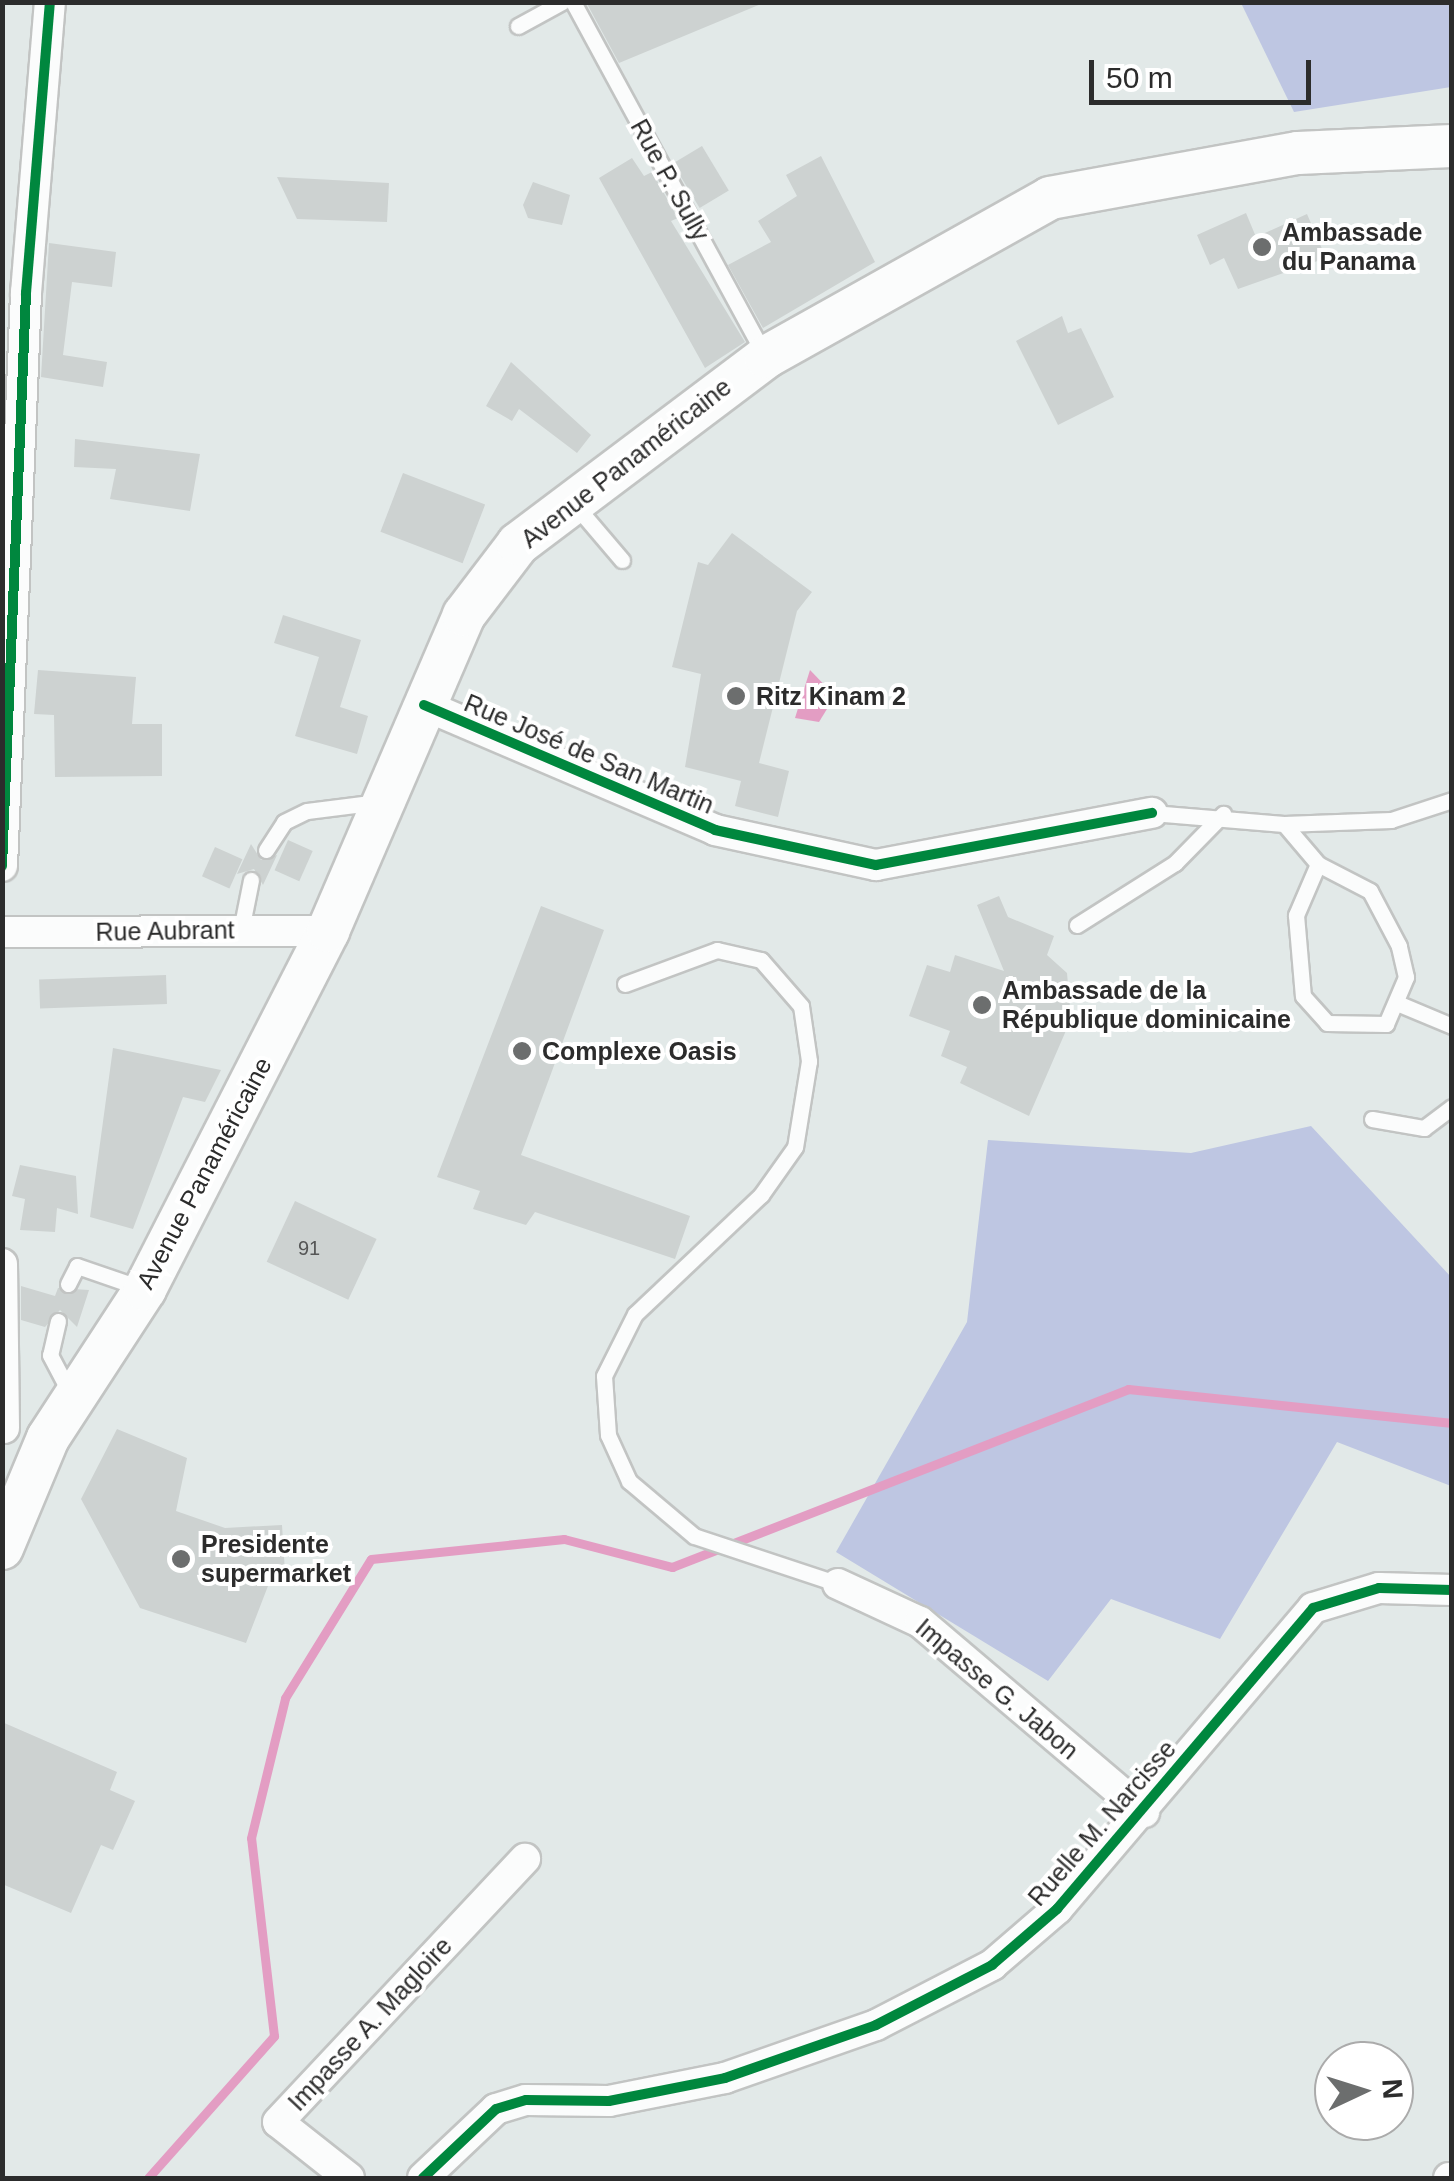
<!DOCTYPE html>
<html>
<head>
<meta charset="utf-8">
<style>
  body { margin:0 }
  #map { position:relative; width:1454px; height:2181px; overflow:hidden; background:#e2e9e8; font-family:Arial,sans-serif }
  div>[style] { position:absolute }
  .green>* { inset:0; background:#bec6e2 }
  .water>* { inset:0; background:#e39dc3 }
  .stream>* { height:9px; margin:-4.5px; padding:0 4.5px; transform-origin:4.5px; border-radius:4.5px; background:#e39dc3 }
  .building>* { inset:0; background:#cdd2d1; transform-origin:0 0 }
  .roads { filter:drop-shadow(2px 0 #c2c4c3) drop-shadow(-2px 0 #c2c4c3) drop-shadow(0 2px #c2c4c3) drop-shadow(0 -2px #c2c4c3) }
  .service>* { height:15px; margin:-7.5px; padding:0 7.5px; transform-origin:7.5px; border-radius:7.5px; background:#fbfcfc }
  .minor>* { height:30px; margin:-15px; padding:0 15px; transform-origin:15px; border-radius:15px; background:#fbfcfc }
  .secondary>* { height:42px; margin:-21px; padding:0 21px; transform-origin:21px; border-radius:21px; background:#fbfcfc }
  .cycleway>* { height:10px; margin:-5px; padding:0 5px; transform-origin:5px; border-radius:5px; background:#00873e }
  .dots>* { width:28px; height:28px; translate:-50% -50%; box-sizing:border-box; border:5px solid #fff; border-radius:50% }
  span { translate:-50% -50%; white-space:nowrap; text-align:center; line-height:1.15; -webkit-text-stroke:8px #fff; paint-order:stroke }
  .number-label { font-size:20px; color:#555656 }
  .number-label span { -webkit-text-stroke-width:0 }
  .street-label { font-size:25px; color:#2c2c2c }
  .poi-label { font-size:25px; color:#2c2c2c; font-weight:700 }
  .left { translate:0 -50%; text-align:left }
  .frame { position:absolute; inset:0; border:5px solid #2c2c2c; pointer-events:none }
  .north { position:absolute; left:1314px; top:2041px; width:100px; height:100px; box-sizing:border-box; background:#fff; border:2px solid #ababab; border-radius:50%; rotate:86deg; font-size:28px; font-weight:700; line-height:40px; text-align:center; color:#2c2c2c }
  .north::after { content:''; display:block; margin:auto; width:35px; height:45px; background:#6c6e6e; clip-path:polygon(50% 0,100% 100%,50% 72%,0 100%) }
  .scale { position:absolute; left:1089px; top:60px; width:222px; height:45px; box-sizing:border-box; border:5px solid #2c2c2c; border-top:0; padding-left:12px; font-size:30px; line-height:35px; white-space:nowrap; color:#2c2c2c; -webkit-text-stroke:8px #fff; paint-order:stroke }
</style>
</head>
<body>
<div id="map">
  <div class="green">
    <div style="clip-path:polygon(1241px 3px,1451px 3px,1451px 87px,1294px 112px)"></div>
    <div style="clip-path:polygon(1311px 1126px,1451px 1277px,1451px 1486px,1337px 1442px,1220px 1639px,1111px 1599px,1048px 1681px,836px 1552px,967px 1322px,988px 1140px,1191px 1153px)"></div>
  </div>
  <div class="water">
    <div style="clip-path:polygon(810px 670px,835px 696px,819px 722px,795px 718px)"></div>
  </div>
  <div class="stream">
    <div style="left:148px;top:2178px;width:190px;rotate:-48.4deg"></div>
    <div style="left:274px;top:2036px;width:199px;rotate:-96.6deg"></div>
    <div style="left:251px;top:1838px;width:144px;rotate:-76.3deg"></div>
    <div style="left:285px;top:1698px;width:163px;rotate:-58.3deg"></div>
    <div style="left:371px;top:1559px;width:194px;rotate:-5.9deg"></div>
    <div style="left:564px;top:1539px;width:112px;rotate:14.5deg"></div>
    <div style="left:672px;top:1567px;width:490px;rotate:-21.3deg"></div>
    <div style="left:1128px;top:1389px;width:326px;rotate:6deg"></div>
  </div>
  <div class="building">
    <div style="clip-path:polygon(586px 2px,766px 2px,619px 63px)"></div>
    <div style="left:702px;top:146px;width:52px;height:34px;rotate:59deg"></div>
    <div style="clip-path:polygon(821px 156px,875px 262px,763px 328px,728px 265px,771px 242px,758px 221px,797px 196px,786px 175px)"></div>
    <div style="clip-path:polygon(632px 158px,644px 176px,652px 172px,678px 218px,671px 221px,745px 342px,705px 368px,599px 178px)"></div>
    <div style="clip-path:polygon(277px 177px,389px 183px,387px 222px,297px 219px)"></div>
    <div style="clip-path:polygon(533px 182px,570px 195px,562px 225px,528px 218px,523px 205px)"></div>
    <div style="clip-path:polygon(1246px 213px,1256px 237px,1307px 214px,1326px 258px,1238px 289px,1224px 258px,1210px 265px,1197px 235px)"></div>
    <div style="clip-path:polygon(49px 243px,116px 252px,112px 287px,72px 282px,63px 355px,107px 362px,103px 387px,41px 377px)"></div>
    <div style="clip-path:polygon(1062px 316px,1068px 333px,1081px 328px,1114px 397px,1058px 425px,1016px 341px)"></div>
    <div style="clip-path:polygon(511px 362px,591px 435px,577px 453px,519px 409px,512px 421px,486px 406px)"></div>
    <div style="clip-path:polygon(75px 439px,200px 454px,190px 511px,110px 499px,116px 469px,74px 467px)"></div>
    <div style="left:403px;top:473px;width:88px;height:63px;rotate:21deg"></div>
    <div style="clip-path:polygon(732px 533px,812px 592px,797px 611px,759px 763px,789px 771px,778px 817px,735px 806px,741px 781px,685px 767px,701px 674px,672px 667px,698px 562px,708px 565px)"></div>
    <div style="clip-path:polygon(283px 615px,361px 640px,340px 707px,368px 716px,357px 754px,295px 736px,319px 657px,274px 643px)"></div>
    <div style="clip-path:polygon(38px 670px,136px 677px,132px 724px,162px 724px,162px 776px,55px 777px,54px 715px,34px 714px)"></div>
    <div style="left:288px;top:840px;width:27px;height:33px;rotate:24deg"></div>
    <div style="clip-path:polygon(251px 844px,261px 860px,277px 855px,263px 885px,254px 869px,237px 874px)"></div>
    <div style="left:215px;top:847px;width:30px;height:32px;rotate:24deg"></div>
    <div style="clip-path:polygon(999px 896px,1008px 917px,1054px 936px,1047px 955px,1067px 973px,1071px 1019px,1029px 1116px,960px 1083px,967px 1067px,941px 1056px,950px 1031px,909px 1016px,927px 965px,950px 972px,955px 955px,1004px 971px,977px 905px)"></div>
    <div style="clip-path:polygon(541px 906px,604px 930px,521px 1155px,690px 1216px,675px 1259px,535px 1212px,526px 1225px,473px 1209px,480px 1191px,437px 1177px)"></div>
    <div style="left:166px;top:975px;width:29px;height:127px;rotate:88deg"></div>
    <div style="clip-path:polygon(113px 1048px,221px 1070px,205px 1102px,183px 1097px,133px 1229px,90px 1217px)"></div>
    <div style="clip-path:polygon(20px 1165px,76px 1176px,78px 1214px,57px 1208px,55px 1232px,20px 1230px,25px 1199px,12px 1196px)"></div>
    <div style="left:295px;top:1201px;width:90px;height:67px;rotate:25deg"></div>
    <div style="clip-path:polygon(21px 1286px,55px 1296px,58px 1288px,89px 1290px,77px 1327px,60px 1310px,45px 1327px,21px 1320px)"></div>
    <div style="clip-path:polygon(117px 1429px,187px 1458px,176px 1511px,225px 1528px,282px 1525px,285px 1572px,273px 1573px,246px 1643px,140px 1608px,81px 1499px)"></div>
    <div style="clip-path:polygon(2px 1722px,117px 1772px,110px 1790px,135px 1801px,113px 1850px,101px 1845px,71px 1913px,2px 1884px)"></div>
  </div>
  <div class="roads">
    <div class="service">
      <div style="left:573px;top:2px;width:400px;rotate:61.5deg"></div>
      <div style="left:518px;top:26px;width:50px;rotate:-28.6deg"></div>
      <div style="left:576px;top:506px;width:71px;rotate:49.6deg"></div>
      <div style="left:1152px;top:813px;width:132px;rotate:4.8deg"></div>
      <div style="left:1284px;top:824px;width:107px;rotate:-2.1deg"></div>
      <div style="left:1391px;top:820px;width:64px;rotate:-18.2deg"></div>
      <div style="left:1284px;top:824px;width:52px;rotate:49.6deg"></div>
      <div style="left:1318px;top:864px;width:56px;rotate:113.3deg"></div>
      <div style="left:1296px;top:915px;width:81px;rotate:85.1deg"></div>
      <div style="left:1303px;top:996px;width:36px;rotate:48deg"></div>
      <div style="left:1327px;top:1023px;width:59px;rotate:1deg"></div>
      <div style="left:1386px;top:1024px;width:51px;rotate:-66.9deg"></div>
      <div style="left:1406px;top:977px;width:32px;rotate:-103deg"></div>
      <div style="left:1399px;top:946px;width:62px;rotate:-117.8deg"></div>
      <div style="left:1370px;top:891px;width:59px;rotate:-152.6deg"></div>
      <div style="left:266px;top:850px;width:33px;rotate:-57deg"></div>
      <div style="left:284px;top:822px;width:25px;rotate:-26deg"></div>
      <div style="left:307px;top:811px;width:72px;rotate:-7.2deg"></div>
      <div style="left:1077px;top:925px;width:116px;rotate:-32.3deg"></div>
      <div style="left:1175px;top:863px;width:69px;rotate:-45.6deg"></div>
      <div style="left:241px;top:930px;width:51px;rotate:-78.7deg"></div>
      <div style="left:625px;top:984px;width:98px;rotate:-20.3deg"></div>
      <div style="left:717px;top:950px;width:45px;rotate:12.8deg"></div>
      <div style="left:761px;top:960px;width:61px;rotate:49deg"></div>
      <div style="left:801px;top:1006px;width:56px;rotate:81.7deg"></div>
      <div style="left:809px;top:1061px;width:87px;rotate:99.2deg"></div>
      <div style="left:795px;top:1147px;width:59px;rotate:125.3deg"></div>
      <div style="left:761px;top:1195px;width:173px;rotate:136.6deg"></div>
      <div style="left:635px;top:1314px;width:69px;rotate:116.6deg"></div>
      <div style="left:604px;top:1376px;width:59px;rotate:86.1deg"></div>
      <div style="left:608px;top:1435px;width:51px;rotate:65.5deg"></div>
      <div style="left:629px;top:1481px;width:85px;rotate:40.2deg"></div>
      <div style="left:694px;top:1536px;width:152px;rotate:18.4deg"></div>
      <div style="left:1397px;top:1003px;width:60px;rotate:22.7deg"></div>
      <div style="left:1372px;top:1119px;width:53px;rotate:9.8deg"></div>
      <div style="left:1424px;top:1128px;width:35px;rotate:-37deg"></div>
      <div style="left:68px;top:1284px;width:20px;rotate:-63deg"></div>
      <div style="left:77px;top:1266px;width:68px;rotate:19deg"></div>
      <div style="left:58px;top:1321px;width:35px;rotate:103deg"></div>
      <div style="left:50px;top:1355px;width:45px;rotate:62.3deg"></div>
    </div>
    <div class="minor">
      <div style="left:424px;top:705px;width:317px;rotate:23.2deg"></div>
      <div style="left:715px;top:830px;width:165px;rotate:12.3deg"></div>
      <div style="left:876px;top:865px;width:281px;rotate:-10.7deg"></div>
      <div style="left:2px;top:866px;width:574px;rotate:-87.6deg"></div>
      <div style="left:26px;top:293px;width:292px;rotate:-85.3deg"></div>
      <div style="left:2px;top:932px;width:326px;rotate:-0.2deg"></div>
      <div style="left:2px;top:1264px;width:164px;rotate:89.3deg"></div>
      <div style="left:838px;top:1584px;width:90px;rotate:24.9deg"></div>
      <div style="left:920px;top:1622px;width:294px;rotate:40.3deg"></div>
      <div style="left:349px;top:2178px;width:90px;rotate:-141.7deg"></div>
      <div style="left:278px;top:2122px;width:361px;rotate:-46.8deg"></div>
      <div style="left:423px;top:2178px;width:100px;rotate:-43.4deg"></div>
      <div style="left:496px;top:2109px;width:31px;rotate:-17deg"></div>
      <div style="left:526px;top:2100px;width:83px;rotate:0.7deg"></div>
      <div style="left:609px;top:2101px;width:118px;rotate:-11.2deg"></div>
      <div style="left:725px;top:2078px;width:160px;rotate:-19.3deg"></div>
      <div style="left:876px;top:2025px;width:131px;rotate:-27.3deg"></div>
      <div style="left:992px;top:1965px;width:86px;rotate:-40.7deg"></div>
      <div style="left:1057px;top:1909px;width:395px;rotate:-49.6deg"></div>
      <div style="left:1313px;top:1608px;width:69px;rotate:-16.9deg"></div>
      <div style="left:1379px;top:1588px;width:73px;rotate:1.6deg"></div>
      <div style="left:1449px;top:2178px;width:3px"></div>
    </div>
    <div class="secondary">
      <div style="left:2px;top:1548px;width:119px;rotate:-67.3deg"></div>
      <div style="left:48px;top:1438px;width:178px;rotate:-56.9deg"></div>
      <div style="left:145px;top:1289px;width:402px;rotate:-62.9deg"></div>
      <div style="left:328px;top:931px;width:344px;rotate:-66.7deg"></div>
      <div style="left:464px;top:615px;width:89px;rotate:-52.7deg"></div>
      <div style="left:518px;top:544px;width:311px;rotate:-37deg"></div>
      <div style="left:766px;top:357px;width:325px;rotate:-29.2deg"></div>
      <div style="left:1050px;top:198px;width:252px;rotate:-10.3deg"></div>
      <div style="left:1298px;top:153px;width:154px;rotate:-2.6deg"></div>
    </div>
  </div>
  <div class="cycleway">
    <div style="left:424px;top:705px;width:317px;rotate:23.2deg"></div>
    <div style="left:715px;top:830px;width:165px;rotate:12.3deg"></div>
    <div style="left:876px;top:865px;width:281px;rotate:-10.7deg"></div>
    <div style="left:2px;top:866px;width:574px;rotate:-87.6deg"></div>
    <div style="left:26px;top:293px;width:292px;rotate:-85.3deg"></div>
    <div style="left:423px;top:2178px;width:100px;rotate:-43.4deg"></div>
    <div style="left:496px;top:2109px;width:31px;rotate:-17deg"></div>
    <div style="left:526px;top:2100px;width:83px;rotate:0.7deg"></div>
    <div style="left:609px;top:2101px;width:118px;rotate:-11.2deg"></div>
    <div style="left:725px;top:2078px;width:160px;rotate:-19.3deg"></div>
    <div style="left:876px;top:2025px;width:131px;rotate:-27.3deg"></div>
    <div style="left:992px;top:1965px;width:86px;rotate:-40.7deg"></div>
    <div style="left:1057px;top:1909px;width:395px;rotate:-49.6deg"></div>
    <div style="left:1313px;top:1608px;width:69px;rotate:-16.9deg"></div>
    <div style="left:1379px;top:1588px;width:73px;rotate:1.6deg"></div>
  </div>
  <div class="dots">
    <div style="left:1262px;top:247px;background:#6c6e6e"></div>
    <div style="left:736px;top:696px;background:#6c6e6e"></div>
    <div style="left:982px;top:1005px;background:#6c6e6e"></div>
    <div style="left:522px;top:1051px;background:#6c6e6e"></div>
    <div style="left:181px;top:1559px;background:#6c6e6e"></div>
  </div>
  <div class="number-label">
    <span style="left:309px;top:1248px">91</span>
  </div>
  <div class="street-label">
    <span style="left:670px;top:180px;rotate:61deg">Rue P. Sully</span>
    <span style="left:626px;top:463px;rotate:-38deg">Avenue Panaméricaine</span>
    <span style="left:589px;top:754px;rotate:23deg">Rue José de San Martin</span>
    <span style="left:165px;top:931px;rotate:-1deg">Rue Aubrant</span>
    <span style="left:204px;top:1173px;rotate:-62deg">Avenue Panaméricaine</span>
    <span style="left:997px;top:1689px;rotate:40deg">Impasse G. Jabon</span>
    <span style="left:1102px;top:1823px;rotate:-49deg">Ruelle M. Narcisse</span>
    <span style="left:370px;top:2024px;rotate:-47deg">Impasse A. Magloire</span>
  </div>
  <div class="poi-label">
    <span class="left" style="left:1282px;top:247px">Ambassade<br>du Panama</span>
    <span class="left" style="left:756px;top:696px">Ritz Kinam 2</span>
    <span class="left" style="left:1002px;top:1005px">Ambassade de la<br>République dominicaine</span>
    <span class="left" style="left:542px;top:1051px">Complexe Oasis</span>
    <span class="left" style="left:201px;top:1559px">Presidente<br>supermarket</span>
  </div>
  <div class="frame"></div>
  <div class="north">N</div>
  <div class="scale">50 m</div>
</div>
</body>
</html>
